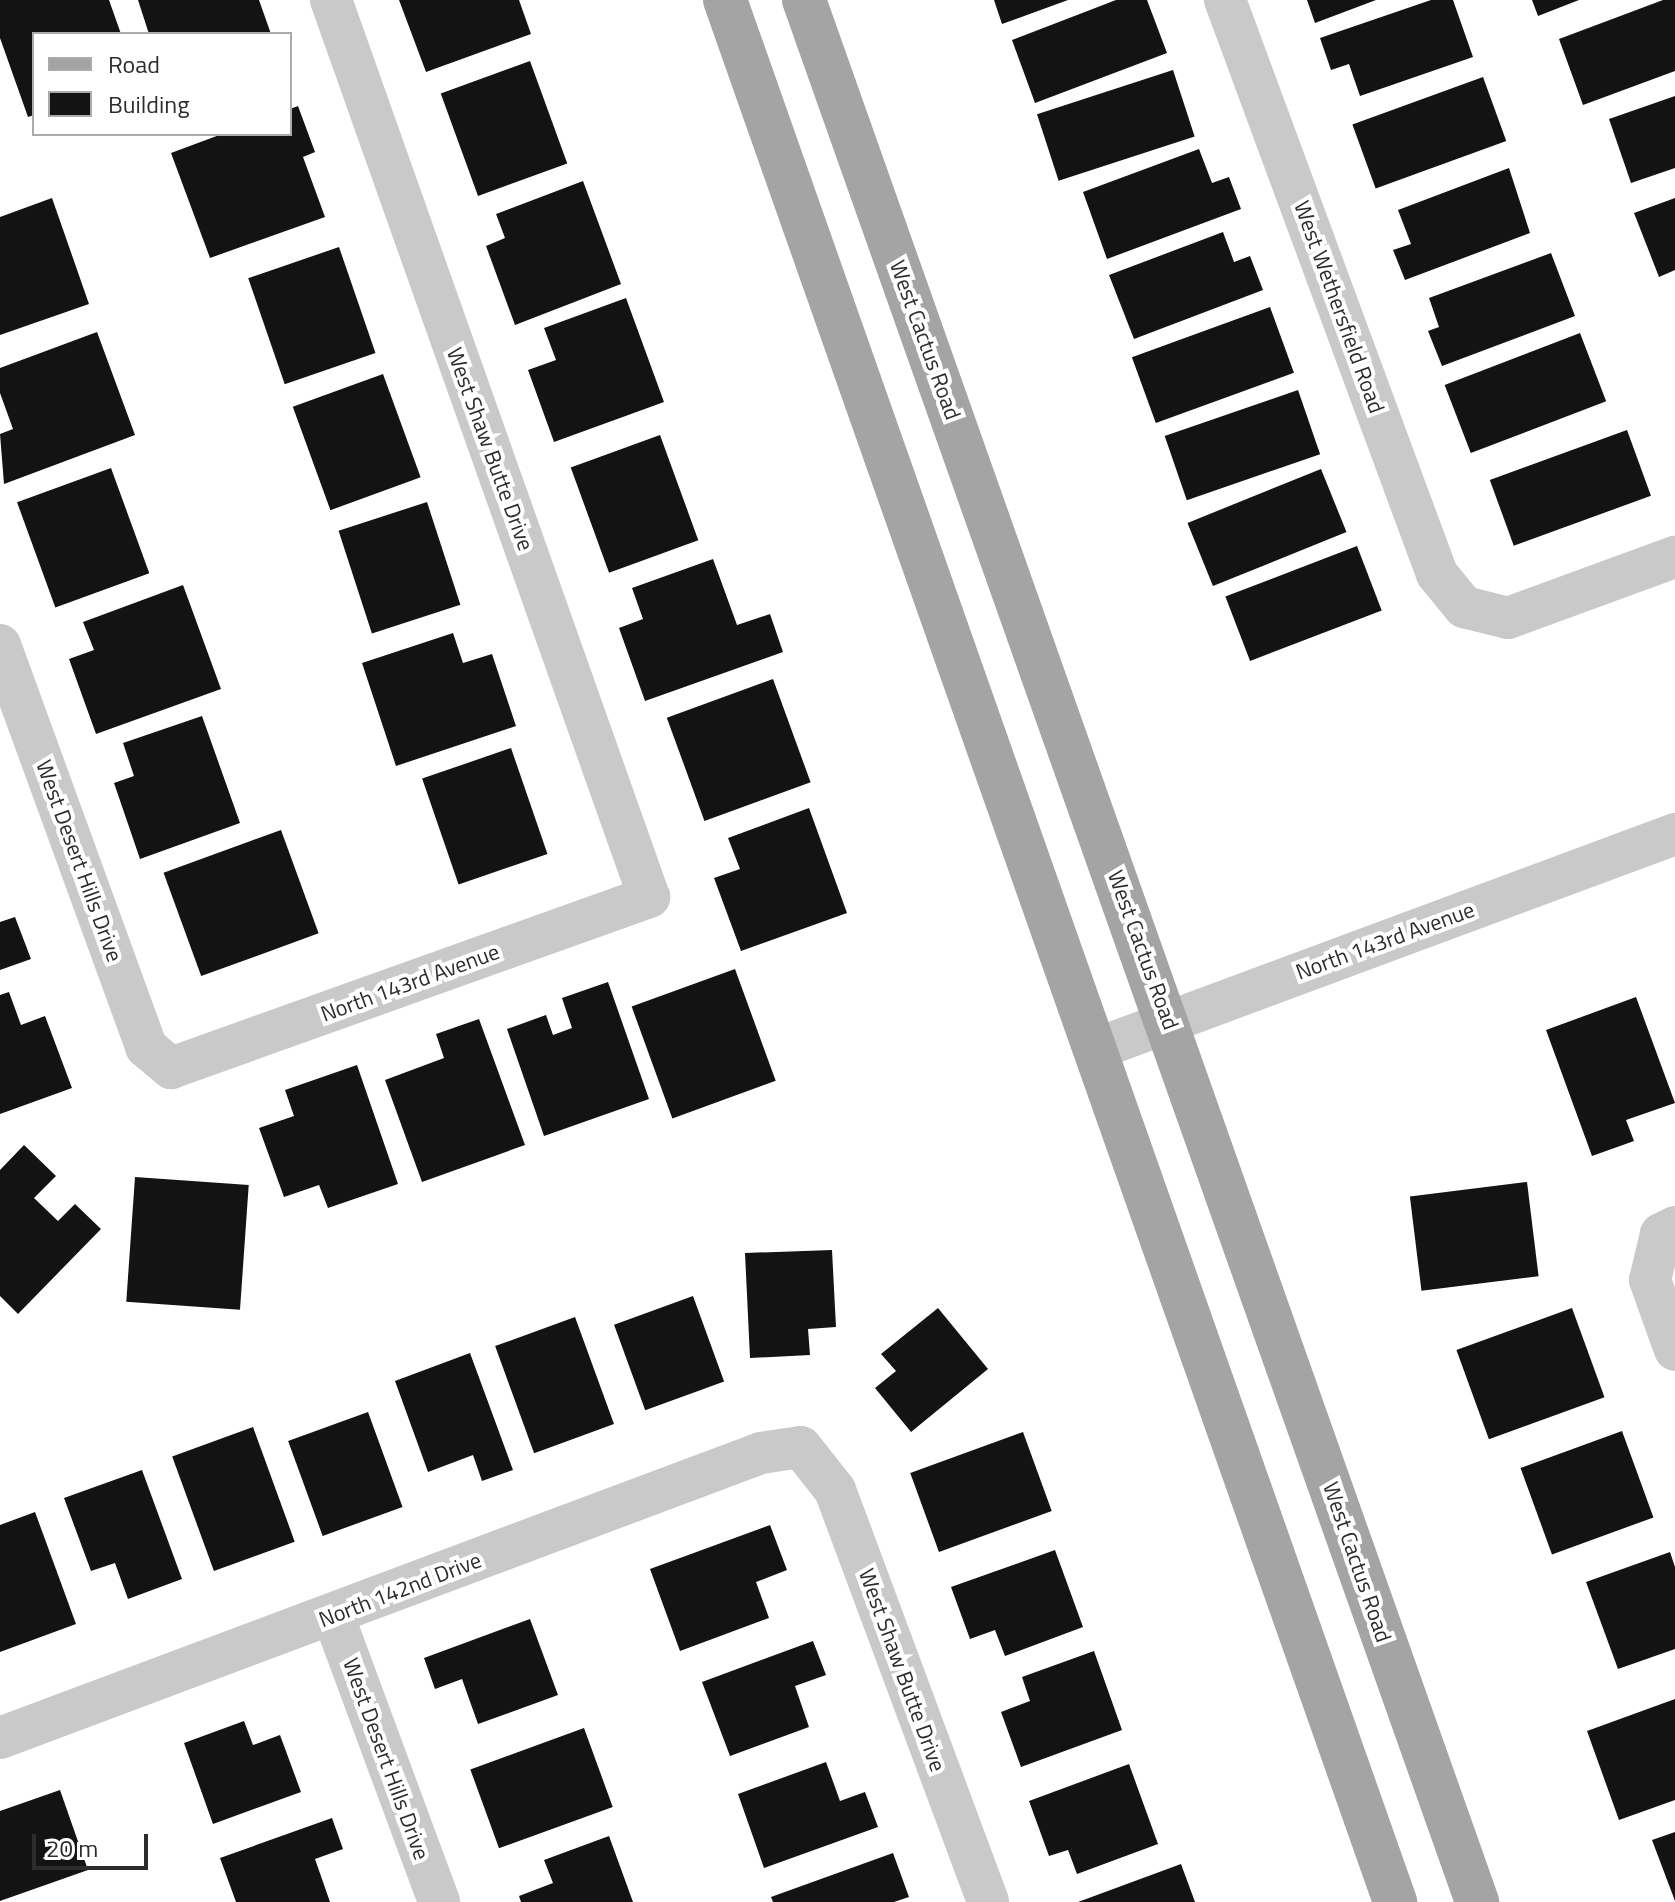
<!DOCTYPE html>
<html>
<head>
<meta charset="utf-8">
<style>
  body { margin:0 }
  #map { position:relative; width:1675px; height:1902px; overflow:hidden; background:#fff; font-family:"Titillium Web",sans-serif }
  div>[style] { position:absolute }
  .building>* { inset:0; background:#131313; transform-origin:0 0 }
  .minor>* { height:42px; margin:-21px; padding:0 21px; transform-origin:21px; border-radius:21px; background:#c9c9c9 }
  .major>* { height:44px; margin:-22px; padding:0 22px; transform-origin:22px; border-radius:22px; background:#a4a4a4 }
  span { translate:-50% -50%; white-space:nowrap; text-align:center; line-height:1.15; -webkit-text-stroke:8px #fff; paint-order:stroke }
  .street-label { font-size:22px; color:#2c2c2c }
  .legend { position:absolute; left:32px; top:32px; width:260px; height:104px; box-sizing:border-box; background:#fff; border:2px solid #ababab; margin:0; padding:10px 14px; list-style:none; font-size:24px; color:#2c2c2c }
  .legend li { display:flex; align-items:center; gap:16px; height:40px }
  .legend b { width:40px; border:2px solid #ababab }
  .scale { position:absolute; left:32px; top:1834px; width:116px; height:36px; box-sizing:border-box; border:4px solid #2c2c2c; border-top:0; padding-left:10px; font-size:24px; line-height:28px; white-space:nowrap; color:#2c2c2c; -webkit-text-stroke:6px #fff; paint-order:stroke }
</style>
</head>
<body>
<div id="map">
  <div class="building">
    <div style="clip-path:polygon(0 0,109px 0,121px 34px,34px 34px,34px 115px,28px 117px,0 38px)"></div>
    <div style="clip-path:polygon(138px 0,259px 0,271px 34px,149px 34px)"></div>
    <div style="clip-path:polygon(399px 0,519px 0,531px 34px,426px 72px)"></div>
    <div style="clip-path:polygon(994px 0,1068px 0,1002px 24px)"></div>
    <div style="clip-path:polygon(1116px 0,1147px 0,1167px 53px,1035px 103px,1012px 40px)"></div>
    <div style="clip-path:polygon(1307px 0,1376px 0,1315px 23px)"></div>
    <div style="clip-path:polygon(1431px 0,1453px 0,1473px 57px,1360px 96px,1349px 64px,1331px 70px,1320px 38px)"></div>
    <div style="clip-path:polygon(1532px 0,1579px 0,1538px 16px)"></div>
    <div style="clip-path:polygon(1663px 0,1675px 0,1675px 71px,1583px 105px,1559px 39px)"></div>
    <div style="left:530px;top:61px;width:109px;height:95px;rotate:70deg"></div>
    <div style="left:1173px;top:70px;width:70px;height:143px;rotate:72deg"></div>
    <div style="left:1483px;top:77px;width:68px;height:139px;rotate:70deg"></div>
    <div style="clip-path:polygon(1675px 96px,1675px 168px,1631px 183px,1609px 119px)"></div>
    <div style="clip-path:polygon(298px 106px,315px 152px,303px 157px,325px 217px,210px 258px,171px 153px,222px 134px,290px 134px,290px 109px)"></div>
    <div style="clip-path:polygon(1199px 149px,1212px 183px,1229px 177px,1241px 209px,1107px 259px,1083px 192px)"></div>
    <div style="clip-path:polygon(1509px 168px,1530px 233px,1405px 280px,1393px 250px,1411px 244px,1398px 210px)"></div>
    <div style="clip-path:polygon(583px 181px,621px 284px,515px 325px,486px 246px,505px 238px,496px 214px)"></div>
    <div style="clip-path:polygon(52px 198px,89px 304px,0 335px,0 217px)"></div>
    <div style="clip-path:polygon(1675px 198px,1675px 270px,1659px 277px,1634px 213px)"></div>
    <div style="clip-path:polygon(1223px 232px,1234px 262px,1250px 256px,1263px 290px,1134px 339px,1109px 275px)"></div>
    <div style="left:339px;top:247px;width:112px;height:96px;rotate:71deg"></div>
    <div style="clip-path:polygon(1551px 253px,1575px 316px,1442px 366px,1428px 331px,1439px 327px,1429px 298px)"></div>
    <div style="clip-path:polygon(626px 298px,664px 402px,554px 442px,528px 370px,556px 360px,544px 328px)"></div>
    <div style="left:1270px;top:307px;width:70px;height:147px;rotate:70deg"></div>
    <div style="clip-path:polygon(97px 332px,135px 435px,4px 484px,0 434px,13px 429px,0 393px,0 368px)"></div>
    <div style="left:1580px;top:333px;width:73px;height:145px;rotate:69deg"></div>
    <div style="left:383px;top:374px;width:110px;height:96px;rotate:70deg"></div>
    <div style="left:1298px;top:390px;width:68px;height:141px;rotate:71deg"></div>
    <div style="left:1627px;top:430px;width:70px;height:146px;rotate:70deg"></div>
    <div style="left:660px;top:435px;width:112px;height:95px;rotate:70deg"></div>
    <div style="left:111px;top:468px;width:112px;height:100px;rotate:70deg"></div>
    <div style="left:1321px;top:469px;width:68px;height:144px;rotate:68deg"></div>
    <div style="left:427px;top:502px;width:108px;height:93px;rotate:72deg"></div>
    <div style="left:1357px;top:546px;width:69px;height:141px;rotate:69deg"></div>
    <div style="clip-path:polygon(713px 559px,737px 625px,770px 614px,783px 652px,645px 701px,619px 628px,643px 619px,632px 588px)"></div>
    <div style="clip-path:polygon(183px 585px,221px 689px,96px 734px,69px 659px,94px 650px,83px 622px)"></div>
    <div style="clip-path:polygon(453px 633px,463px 663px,492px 654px,516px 726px,396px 766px,362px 663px)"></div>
    <div style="left:773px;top:679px;width:110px;height:113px;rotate:70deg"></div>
    <div style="clip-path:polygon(202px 716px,240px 823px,140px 859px,114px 783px,134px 776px,123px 743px)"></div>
    <div style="left:511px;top:748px;width:112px;height:94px;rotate:71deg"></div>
    <div style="clip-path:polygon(809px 808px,847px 913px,741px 951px,714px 878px,740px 869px,728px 838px)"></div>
    <div style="left:281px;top:830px;width:110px;height:125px;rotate:70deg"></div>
    <div style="clip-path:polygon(15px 917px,31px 959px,0 970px,0 922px)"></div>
    <div style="left:735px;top:969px;width:119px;height:110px;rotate:70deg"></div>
    <div style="clip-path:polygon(608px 982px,649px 1099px,544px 1136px,507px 1029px,546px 1015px,553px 1035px,572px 1028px,562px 998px)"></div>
    <div style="clip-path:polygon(9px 992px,21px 1025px,45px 1016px,72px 1088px,0 1114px,0 995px)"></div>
    <div style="clip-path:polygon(1636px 997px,1675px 1103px,1626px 1120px,1634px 1141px,1592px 1156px,1546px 1030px)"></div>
    <div style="clip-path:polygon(479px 1019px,525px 1145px,422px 1182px,385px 1080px,444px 1058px,436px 1034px)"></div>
    <div style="clip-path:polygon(357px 1065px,398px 1184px,328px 1208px,319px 1185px,284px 1197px,259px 1128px,294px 1116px,285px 1090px)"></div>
    <div style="clip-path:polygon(24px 1145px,56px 1176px,34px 1198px,58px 1221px,75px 1204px,101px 1229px,18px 1314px,0 1296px,0 1170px)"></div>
    <div style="left:135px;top:1177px;width:114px;height:125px;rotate:4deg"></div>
    <div style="left:1527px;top:1182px;width:95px;height:118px;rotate:83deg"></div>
    <div style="clip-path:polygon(832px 1250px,836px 1327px,808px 1329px,810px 1355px,750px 1358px,745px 1253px)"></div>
    <div style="left:693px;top:1296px;width:91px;height:84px;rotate:70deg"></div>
    <div style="clip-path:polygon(938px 1308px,988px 1369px,911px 1432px,875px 1388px,896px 1371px,881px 1354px)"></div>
    <div style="left:1572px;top:1308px;width:95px;height:123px;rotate:70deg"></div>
    <div style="left:575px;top:1317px;width:114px;height:85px;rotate:70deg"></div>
    <div style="clip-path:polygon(470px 1353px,513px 1470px,482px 1481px,473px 1455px,428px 1472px,395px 1381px)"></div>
    <div style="left:368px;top:1412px;width:101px;height:85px;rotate:70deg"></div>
    <div style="left:253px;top:1427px;width:122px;height:86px;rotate:70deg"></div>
    <div style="left:1622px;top:1431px;width:92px;height:108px;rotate:70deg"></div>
    <div style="left:1023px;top:1432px;width:84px;height:120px;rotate:70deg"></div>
    <div style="clip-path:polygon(142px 1470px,182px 1579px,128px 1599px,115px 1563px,91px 1571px,64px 1498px)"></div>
    <div style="clip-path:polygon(35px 1512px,76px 1624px,0 1652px,0 1525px)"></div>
    <div style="clip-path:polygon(770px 1525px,787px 1570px,756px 1582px,769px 1618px,680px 1651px,650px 1569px)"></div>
    <div style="clip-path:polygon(1055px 1550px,1083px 1627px,1005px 1656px,995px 1630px,970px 1639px,951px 1587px)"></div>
    <div style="clip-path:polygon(1670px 1552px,1675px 1567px,1675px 1649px,1618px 1669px,1586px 1582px)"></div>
    <div style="clip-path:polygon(530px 1619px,558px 1695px,478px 1724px,462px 1679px,435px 1689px,424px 1658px)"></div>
    <div style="clip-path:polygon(813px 1641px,826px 1675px,795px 1686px,809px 1727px,730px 1756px,702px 1682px)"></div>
    <div style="clip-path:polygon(1094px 1651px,1122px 1730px,1021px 1767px,1001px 1712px,1030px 1701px,1022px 1677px)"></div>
    <div style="clip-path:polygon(1675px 1699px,1675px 1800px,1619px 1820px,1587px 1731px)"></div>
    <div style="clip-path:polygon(244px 1721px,253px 1745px,280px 1735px,301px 1792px,213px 1824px,184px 1743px)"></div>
    <div style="left:584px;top:1728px;width:84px;height:121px;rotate:70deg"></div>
    <div style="clip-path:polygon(826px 1762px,840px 1801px,865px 1792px,878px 1827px,764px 1868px,738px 1794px)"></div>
    <div style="clip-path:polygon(1129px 1764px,1158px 1844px,1077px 1874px,1068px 1850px,1049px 1856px,1029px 1801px)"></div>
    <div style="clip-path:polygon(60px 1790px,88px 1870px,0 1901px,0 1811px)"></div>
    <div style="clip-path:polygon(332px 1818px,343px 1849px,315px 1859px,330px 1902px,236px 1902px,220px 1858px)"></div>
    <div style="clip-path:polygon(1675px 1832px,1675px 1901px,1652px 1840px)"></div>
    <div style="clip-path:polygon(609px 1836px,633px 1902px,521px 1902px,519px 1896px,553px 1883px,544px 1860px)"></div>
    <div style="clip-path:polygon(893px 1853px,909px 1897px,894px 1902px,773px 1902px,771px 1897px)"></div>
    <div style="clip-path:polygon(1181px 1864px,1195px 1902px,1078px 1902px)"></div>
  </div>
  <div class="minor">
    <div style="left:1225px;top:0;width:612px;rotate:69.73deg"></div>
    <div style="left:1437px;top:574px;width:43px;rotate:50.7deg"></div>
    <div style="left:1464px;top:607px;width:45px;rotate:14deg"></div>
    <div style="left:1508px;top:618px;width:178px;rotate:-20.1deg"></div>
    <div style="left:0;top:645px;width:428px;rotate:70deg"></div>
    <div style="left:146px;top:1047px;width:33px;rotate:40deg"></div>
    <div style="left:171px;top:1068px;width:508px;rotate:-19.68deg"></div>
    <div style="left:649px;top:897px;width:952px;rotate:-109.52deg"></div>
    <div style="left:1096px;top:1049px;width:618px;rotate:-20.37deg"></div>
    <div style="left:1675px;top:1227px;width:16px;rotate:153deg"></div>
    <div style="left:1661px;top:1234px;width:47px;rotate:103.4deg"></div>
    <div style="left:1650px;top:1280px;width:74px;rotate:70.3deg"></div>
    <div style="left:333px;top:1615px;width:306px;rotate:69.7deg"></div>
    <div style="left:0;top:1738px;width:813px;rotate:-20.53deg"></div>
    <div style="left:761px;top:1453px;width:40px;rotate:-8.5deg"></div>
    <div style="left:801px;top:1447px;width:55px;rotate:51.7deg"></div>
    <div style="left:835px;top:1490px;width:439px;rotate:69.6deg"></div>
  </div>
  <div class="major">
    <div style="left:725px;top:0;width:2017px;rotate:70.59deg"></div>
    <div style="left:804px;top:0;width:2018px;rotate:70.51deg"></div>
  </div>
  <div class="street-label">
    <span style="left:1339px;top:307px;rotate:70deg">West Wethersfield Road</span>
    <span style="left:925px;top:340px;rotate:70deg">West Cactus Road</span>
    <span style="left:490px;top:449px;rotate:70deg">West Shaw Butte Drive</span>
    <span style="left:79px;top:861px;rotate:70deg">West Desert Hills Drive</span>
    <span style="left:1385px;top:941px;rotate:-20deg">North 143rd Avenue</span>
    <span style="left:1143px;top:950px;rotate:70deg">West Cactus Road</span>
    <span style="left:410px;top:983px;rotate:-20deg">North 143rd Avenue</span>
    <span style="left:1357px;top:1562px;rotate:71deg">West Cactus Road</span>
    <span style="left:400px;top:1590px;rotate:-21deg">North 142nd Drive</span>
    <span style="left:902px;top:1670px;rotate:70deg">West Shaw Butte Drive</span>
    <span style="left:386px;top:1759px;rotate:70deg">West Desert Hills Drive</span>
  </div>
  <ul class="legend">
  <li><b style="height:10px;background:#a4a4a4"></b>Road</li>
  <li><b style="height:22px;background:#131313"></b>Building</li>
  </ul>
  <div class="scale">20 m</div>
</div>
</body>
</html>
